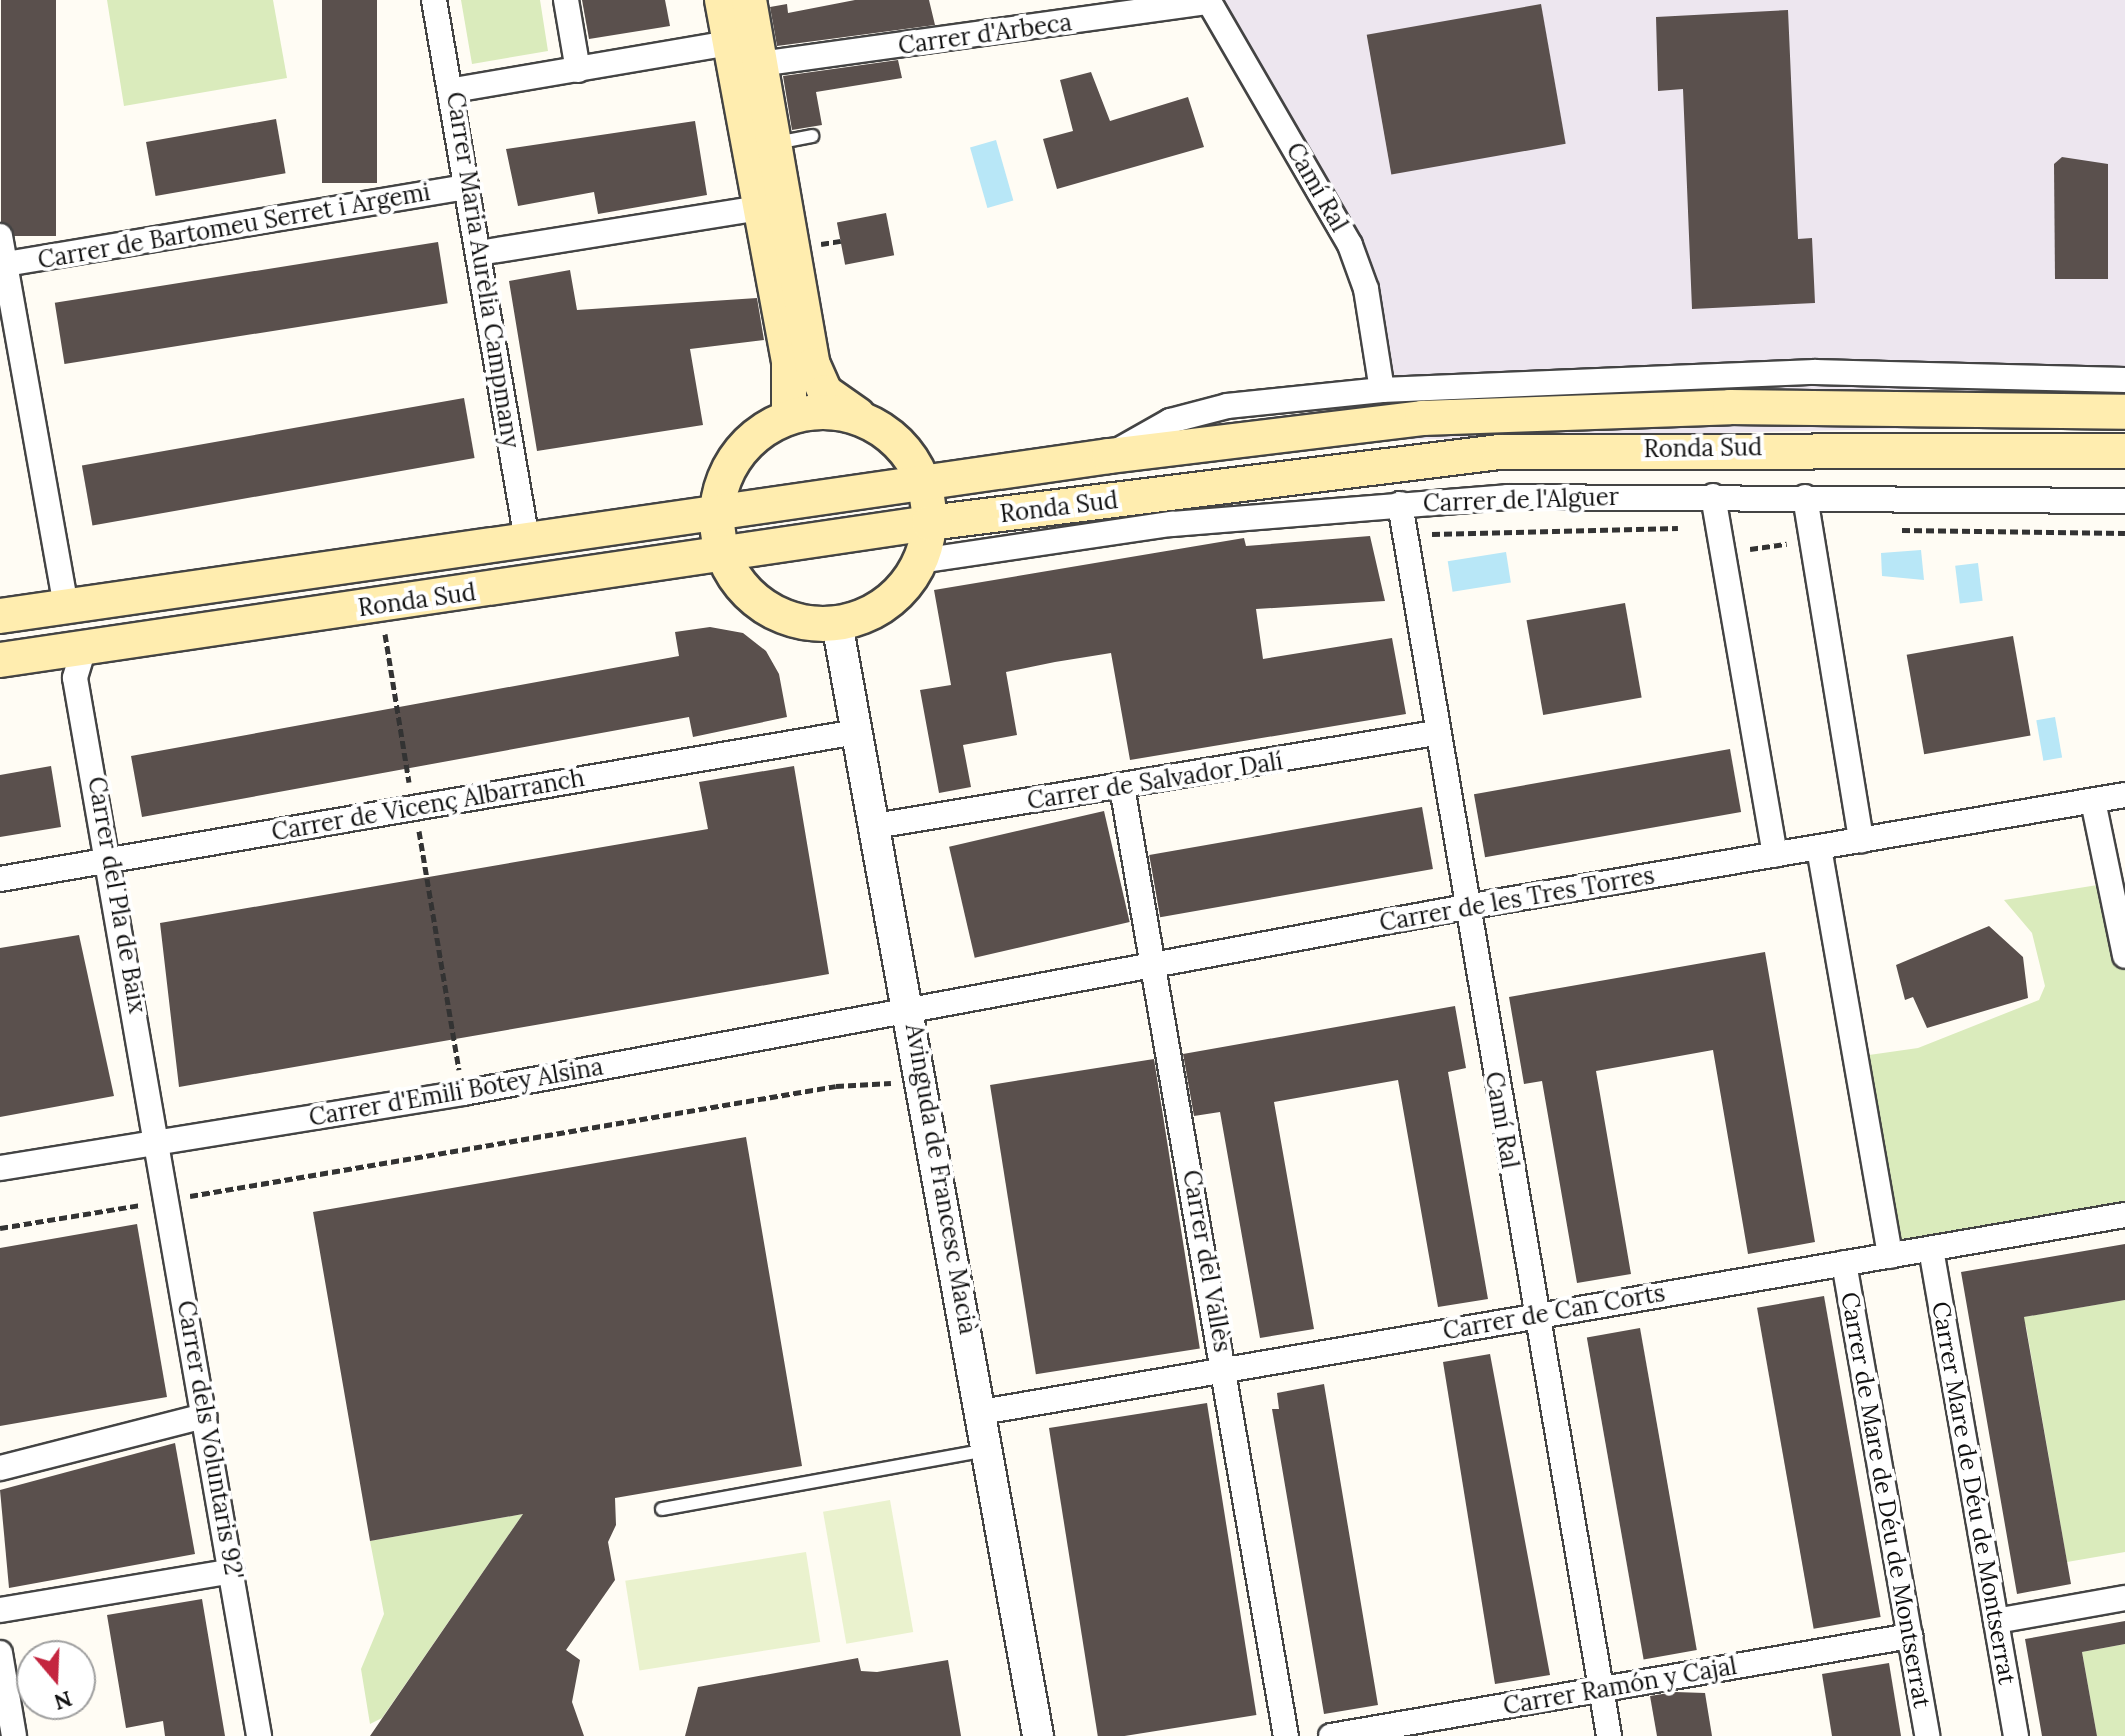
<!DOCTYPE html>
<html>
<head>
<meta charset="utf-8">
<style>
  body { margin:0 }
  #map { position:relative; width:2125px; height:1736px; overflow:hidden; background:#fffcf4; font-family:Lora,serif }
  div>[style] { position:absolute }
  .industrial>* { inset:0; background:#ede6ef }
  .green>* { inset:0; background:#daebbc }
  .pitch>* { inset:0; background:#eaf2ce; transform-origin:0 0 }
  .water>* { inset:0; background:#b8e7f7; transform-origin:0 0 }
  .building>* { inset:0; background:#5a504d; transform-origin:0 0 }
  .path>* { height:5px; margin-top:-2.5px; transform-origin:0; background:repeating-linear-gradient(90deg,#333 0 8px,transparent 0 12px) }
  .roads { filter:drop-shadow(2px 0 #444) drop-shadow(-2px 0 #444) drop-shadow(0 2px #444) drop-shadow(0 -2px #444) }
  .service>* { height:12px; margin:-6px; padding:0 6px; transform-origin:6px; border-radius:6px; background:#fff }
  .minor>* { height:24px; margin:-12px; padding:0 12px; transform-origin:12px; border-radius:12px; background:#fff }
  .tertiary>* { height:30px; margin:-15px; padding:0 15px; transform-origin:15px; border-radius:15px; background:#fff }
  .secondary>* { height:34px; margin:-17px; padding:0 17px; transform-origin:17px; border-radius:17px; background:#ffedaf }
  .secondary>.ring { margin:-17px; padding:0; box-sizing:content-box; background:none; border:34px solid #ffedaf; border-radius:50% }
  span { translate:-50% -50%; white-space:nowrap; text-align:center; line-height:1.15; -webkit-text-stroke:8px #fff; paint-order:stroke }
  .street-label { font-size:24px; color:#111 }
  .north { position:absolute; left:16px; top:1640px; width:80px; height:80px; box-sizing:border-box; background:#fff; border:2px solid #a0a0a0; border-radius:50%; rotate:161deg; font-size:22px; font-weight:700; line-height:32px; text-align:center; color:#111 }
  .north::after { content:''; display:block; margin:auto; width:28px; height:36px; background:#c4253f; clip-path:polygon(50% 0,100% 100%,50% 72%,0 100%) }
</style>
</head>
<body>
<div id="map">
  <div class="industrial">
    <div style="clip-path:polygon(1195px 0,2125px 0,2125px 424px,1391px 440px,1361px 291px,1296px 163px)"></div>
  </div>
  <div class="green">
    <div style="clip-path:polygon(107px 0,273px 0,287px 78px,124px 106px)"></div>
    <div style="clip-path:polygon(461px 0,540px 0,548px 51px,472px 64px)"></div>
    <div style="clip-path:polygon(2110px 883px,2125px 956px,2125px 1215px,1890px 1256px,1855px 1057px,1918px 1048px,2039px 1000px,2045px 986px,2032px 933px,2004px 900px)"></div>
    <div style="clip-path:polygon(2125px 1300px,2125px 1552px,2067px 1562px,2026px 1326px,2011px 1319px)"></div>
    <div style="clip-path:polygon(523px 1514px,382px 1718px,370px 1724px,361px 1669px,384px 1614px,370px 1541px)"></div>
    <div style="clip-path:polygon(2125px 1644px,2125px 1736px,2097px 1736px,2082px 1652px)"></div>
  </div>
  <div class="pitch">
    <div style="left:890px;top:1500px;width:134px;height:68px;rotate:80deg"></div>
    <div style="left:806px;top:1552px;width:91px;height:183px;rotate:81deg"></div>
  </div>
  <div class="water">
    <div style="left:996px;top:140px;width:63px;height:27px;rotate:74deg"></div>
    <div style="clip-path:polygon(1921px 550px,1924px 580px,1882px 576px,1881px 553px)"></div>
    <div style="left:1506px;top:552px;width:31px;height:59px;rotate:81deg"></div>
    <div style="left:1978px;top:563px;width:38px;height:23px;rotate:83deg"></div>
    <div style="left:2055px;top:717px;width:41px;height:19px;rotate:80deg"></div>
  </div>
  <div class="building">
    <div style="left:1px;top:0;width:55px;height:236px"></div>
    <div style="left:322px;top:0;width:55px;height:183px"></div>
    <div style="clip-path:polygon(582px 0,665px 0,670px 26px,589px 39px)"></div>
    <div style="clip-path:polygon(855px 0,929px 0,935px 25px,777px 46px,770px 7px,787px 4px,788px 13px)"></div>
    <div style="left:1541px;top:4px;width:142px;height:177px;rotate:80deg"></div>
    <div style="clip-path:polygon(1788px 10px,1798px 239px,1812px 238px,1815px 303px,1692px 309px,1683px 89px,1658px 91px,1656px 17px)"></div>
    <div style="clip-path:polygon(898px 60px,902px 78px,816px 92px,822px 125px,792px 130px,783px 76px)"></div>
    <div style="clip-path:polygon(1091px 72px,1110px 121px,1188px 97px,1204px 147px,1057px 189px,1043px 139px,1073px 131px,1060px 80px)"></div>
    <div style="left:276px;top:119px;width:55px;height:132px;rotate:80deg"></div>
    <div style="clip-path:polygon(695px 121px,707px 195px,598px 214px,594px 192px,518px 206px,506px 149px)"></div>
    <div style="clip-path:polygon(2062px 157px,2108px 164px,2108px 279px,2055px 279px,2054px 164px)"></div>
    <div style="left:886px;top:213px;width:43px;height:50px;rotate:79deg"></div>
    <div style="left:438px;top:242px;width:62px;height:388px;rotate:81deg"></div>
    <div style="clip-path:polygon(570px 270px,577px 310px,757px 298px,764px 340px,690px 349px,703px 425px,537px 451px,509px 281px)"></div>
    <div style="left:464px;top:398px;width:61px;height:388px;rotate:80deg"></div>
    <div style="clip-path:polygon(1370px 536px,1385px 601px,1256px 609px,1263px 659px,1392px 638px,1406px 714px,1130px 760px,1111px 653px,1055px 662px,1006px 672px,1017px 735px,963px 745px,971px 787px,939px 793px,920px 690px,951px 685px,934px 590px,1244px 538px,1246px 546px)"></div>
    <div style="left:1625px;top:603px;width:96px;height:100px;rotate:80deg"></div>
    <div style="clip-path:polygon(710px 627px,743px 633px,766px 651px,779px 674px,787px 717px,693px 737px,689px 717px,142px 817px,131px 756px,679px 656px,675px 632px)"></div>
    <div style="left:2013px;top:636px;width:101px;height:108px;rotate:80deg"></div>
    <div style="left:1730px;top:749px;width:64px;height:260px;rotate:80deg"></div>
    <div style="clip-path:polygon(51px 766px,61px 827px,0 837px,0 775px)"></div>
    <div style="clip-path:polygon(794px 766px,829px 974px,179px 1087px,160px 923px,708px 829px,699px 782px)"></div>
    <div style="left:1422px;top:807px;width:63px;height:277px;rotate:80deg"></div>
    <div style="left:1104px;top:811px;width:114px;height:159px;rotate:77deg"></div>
    <div style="clip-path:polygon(1989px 926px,2023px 957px,2028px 998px,1927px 1028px,1913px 997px,1905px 1000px,1896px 965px)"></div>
    <div style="clip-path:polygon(79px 935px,114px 1096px,0 1117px,0 948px)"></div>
    <div style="clip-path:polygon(1765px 952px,1815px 1242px,1748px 1254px,1713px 1050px,1596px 1071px,1631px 1274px,1577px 1283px,1542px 1081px,1524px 1084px,1509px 997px)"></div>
    <div style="clip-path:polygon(1455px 1006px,1466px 1068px,1448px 1072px,1488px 1299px,1438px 1307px,1398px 1080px,1274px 1102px,1314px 1329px,1260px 1338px,1220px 1112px,1194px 1116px,1183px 1054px)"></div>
    <div style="left:1154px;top:1059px;width:293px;height:166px;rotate:81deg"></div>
    <div style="clip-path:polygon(746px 1137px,802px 1466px,615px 1498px,616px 1525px,608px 1542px,615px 1580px,566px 1650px,580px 1660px,572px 1702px,584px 1736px,370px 1736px,523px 1514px,370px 1541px,313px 1212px)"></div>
    <div style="clip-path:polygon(137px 1224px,167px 1397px,0 1426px,0 1248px)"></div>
    <div style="clip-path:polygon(2125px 1244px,2125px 1300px,2024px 1317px,2071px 1584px,2017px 1594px,1961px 1272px)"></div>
    <div style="left:1824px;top:1296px;width:326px;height:68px;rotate:80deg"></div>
    <div style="left:1640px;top:1328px;width:327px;height:54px;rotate:80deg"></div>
    <div style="clip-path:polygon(1490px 1354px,1550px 1675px,1495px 1684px,1443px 1362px)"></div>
    <div style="clip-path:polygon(1324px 1384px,1378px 1705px,1324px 1714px,1272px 1409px,1279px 1409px,1277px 1393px)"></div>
    <div style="left:1207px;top:1403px;width:316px;height:160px;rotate:81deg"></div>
    <div style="clip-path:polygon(175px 1443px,195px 1554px,9px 1588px,0 1490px)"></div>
    <div style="clip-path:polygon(202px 1599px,225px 1736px,165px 1736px,163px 1721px,126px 1728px,107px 1615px)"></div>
    <div style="clip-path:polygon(2125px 1621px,2125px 1644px,2082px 1652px,2097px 1736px,2042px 1736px,2025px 1639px)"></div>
    <div style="clip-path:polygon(858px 1658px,861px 1671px,877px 1672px,948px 1660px,961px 1736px,685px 1736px,698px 1687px)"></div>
    <div style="clip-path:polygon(1889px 1663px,1901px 1736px,1832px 1736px,1822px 1674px)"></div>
    <div style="clip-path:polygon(1675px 1692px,1705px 1693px,1712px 1736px,1657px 1736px,1650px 1696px)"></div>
  </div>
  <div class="path">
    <div style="left:821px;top:244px;width:20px;rotate:-9deg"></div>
    <div style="left:1902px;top:530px;width:223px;rotate:0.8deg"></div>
    <div style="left:1432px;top:534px;width:246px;rotate:-1.4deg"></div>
    <div style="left:1750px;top:549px;width:37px;rotate:-8deg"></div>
    <div style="left:385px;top:634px;width:150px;rotate:80.8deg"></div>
    <div style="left:419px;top:831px;width:242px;rotate:80.5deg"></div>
    <div style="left:190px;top:1196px;width:655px;rotate:-9.66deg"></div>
    <div style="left:836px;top:1086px;width:55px;rotate:-3.1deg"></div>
    <div style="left:0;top:1228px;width:143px;rotate:-9.3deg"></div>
  </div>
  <div class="roads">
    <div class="service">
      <div style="left:776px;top:143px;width:37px;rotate:-11deg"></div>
      <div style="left:662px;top:1509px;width:329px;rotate:-10.3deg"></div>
    </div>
    <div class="minor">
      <div style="left:434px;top:0;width:548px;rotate:80.23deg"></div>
      <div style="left:566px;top:0;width:71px;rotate:80.3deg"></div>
      <div style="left:1208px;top:0;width:283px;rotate:59.9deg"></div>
      <div style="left:1350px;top:245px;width:47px;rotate:70deg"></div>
      <div style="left:1366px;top:289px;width:102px;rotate:81deg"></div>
      <div style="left:760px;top:64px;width:453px;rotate:-7.9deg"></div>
      <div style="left:454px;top:90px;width:280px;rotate:-9.7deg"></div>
      <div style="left:0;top:236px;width:376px;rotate:79.9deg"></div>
      <div style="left:479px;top:253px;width:285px;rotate:-9.1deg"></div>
      <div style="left:0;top:265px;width:473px;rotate:-9.5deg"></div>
      <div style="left:1119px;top:450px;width:59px;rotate:-29.6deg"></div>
      <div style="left:1170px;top:421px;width:59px;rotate:-14.7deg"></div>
      <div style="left:1227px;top:406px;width:156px;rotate:-5.9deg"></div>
      <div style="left:1382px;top:390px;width:433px;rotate:-2.4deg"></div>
      <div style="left:1815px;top:372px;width:310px;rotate:1.5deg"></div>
      <div style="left:1713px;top:496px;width:364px;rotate:80.2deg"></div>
      <div style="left:1805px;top:497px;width:348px;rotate:80.7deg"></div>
      <div style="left:1400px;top:504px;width:1250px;rotate:80.37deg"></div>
      <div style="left:920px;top:561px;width:255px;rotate:-8.4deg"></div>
      <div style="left:1172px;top:524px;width:336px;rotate:-4.6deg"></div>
      <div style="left:1507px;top:497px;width:618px;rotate:0.37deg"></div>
      <div style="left:84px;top:648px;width:31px;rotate:107deg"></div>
      <div style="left:75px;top:678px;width:1074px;rotate:80.13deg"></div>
      <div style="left:1122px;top:787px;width:963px;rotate:80.2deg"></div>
      <div style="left:2093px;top:801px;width:158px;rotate:78.3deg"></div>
      <div style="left:875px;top:826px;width:568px;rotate:-9.43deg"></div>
      <div style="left:1819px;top:848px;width:414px;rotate:80.1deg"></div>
      <div style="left:0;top:879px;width:869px;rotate:-9.74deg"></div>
      <div style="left:0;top:1168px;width:469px;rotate:-9.2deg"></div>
      <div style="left:463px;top:1093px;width:1020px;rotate:-10.51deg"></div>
      <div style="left:1466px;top:907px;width:668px;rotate:-9.65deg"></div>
      <div style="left:1931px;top:1249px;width:494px;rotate:80.1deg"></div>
      <div style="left:1844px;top:1263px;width:480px;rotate:80deg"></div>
      <div style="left:982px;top:1412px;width:1160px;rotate:-9.78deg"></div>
      <div style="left:0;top:1468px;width:211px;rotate:-14.3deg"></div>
      <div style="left:0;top:1610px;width:235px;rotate:-9.5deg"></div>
      <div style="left:1996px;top:1621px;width:131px;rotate:-10.1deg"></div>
      <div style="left:0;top:1653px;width:84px;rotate:80.4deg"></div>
      <div style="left:1331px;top:1736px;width:588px;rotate:-9.8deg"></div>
    </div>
    <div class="tertiary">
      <div style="left:837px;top:623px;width:1131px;rotate:79.76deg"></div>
    </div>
    <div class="secondary">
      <div style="left:722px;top:0;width:368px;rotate:79.5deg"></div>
      <div style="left:789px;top:362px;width:54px;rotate:90deg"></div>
      <div style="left:749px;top:0;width:371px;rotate:80.1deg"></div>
      <div style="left:813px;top:365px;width:30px;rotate:66deg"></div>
      <div style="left:825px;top:392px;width:40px;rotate:34.9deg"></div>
      <div class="ring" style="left:717px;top:412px;width:178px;height:178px"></div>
      <div style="left:0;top:616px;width:1120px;rotate:-8.21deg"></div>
      <div style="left:1109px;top:456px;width:315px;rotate:-6.9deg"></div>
      <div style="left:1422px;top:418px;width:308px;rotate:-2deg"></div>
      <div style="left:1730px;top:407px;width:395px;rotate:0.7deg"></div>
      <div style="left:0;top:660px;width:939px;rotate:-8.39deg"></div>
      <div style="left:929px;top:523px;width:574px;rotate:-7.1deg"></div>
      <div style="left:1499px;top:452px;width:626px;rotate:-0.09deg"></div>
    </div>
  </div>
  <div class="street-label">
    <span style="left:985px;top:34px;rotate:-8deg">Carrer d'Arbeca</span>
    <span style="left:1317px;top:187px;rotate:60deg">Camí Ral</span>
    <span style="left:234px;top:226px;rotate:-10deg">Carrer de Bartomeu Serret i Argemi</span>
    <span style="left:483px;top:270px;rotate:81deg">Carrer Maria Aurèlia Campmany</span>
    <span style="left:1703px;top:448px;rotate:-1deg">Ronda Sud</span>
    <span style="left:1521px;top:500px;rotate:-2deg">Carrer de l'Alguer</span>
    <span style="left:1059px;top:507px;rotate:-7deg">Ronda Sud</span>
    <span style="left:417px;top:600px;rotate:-8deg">Ronda Sud</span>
    <span style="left:1155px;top:781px;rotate:-9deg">Carrer de Salvador Dalí</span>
    <span style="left:428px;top:805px;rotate:-10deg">Carrer de Vicenç Albarranch</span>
    <span style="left:117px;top:895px;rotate:80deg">Carrer del Pla de Baix</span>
    <span style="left:1517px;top:899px;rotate:-10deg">Carrer de les Tres Torres</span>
    <span style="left:456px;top:1092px;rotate:-10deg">Carrer d'Emili Botey Alsina</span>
    <span style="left:1502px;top:1120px;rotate:80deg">Camí Ral</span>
    <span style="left:941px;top:1179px;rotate:80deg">Avinguda de Francesc Macià</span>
    <span style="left:1207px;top:1261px;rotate:80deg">Carrer del Vallès</span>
    <span style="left:1554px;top:1312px;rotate:-10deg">Carrer de Can Corts</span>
    <span style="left:210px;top:1440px;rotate:80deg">Carrer dels Voluntaris 92'</span>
    <span style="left:1974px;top:1493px;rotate:80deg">Carrer Mare de Déu de Montserrat</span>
    <span style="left:1886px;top:1500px;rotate:80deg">Carrer de Mare de Déu de Montserrat</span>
    <span style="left:1620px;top:1686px;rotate:-10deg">Carrer Ramón y Cajal</span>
  </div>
  <div class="north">N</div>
</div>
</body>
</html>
